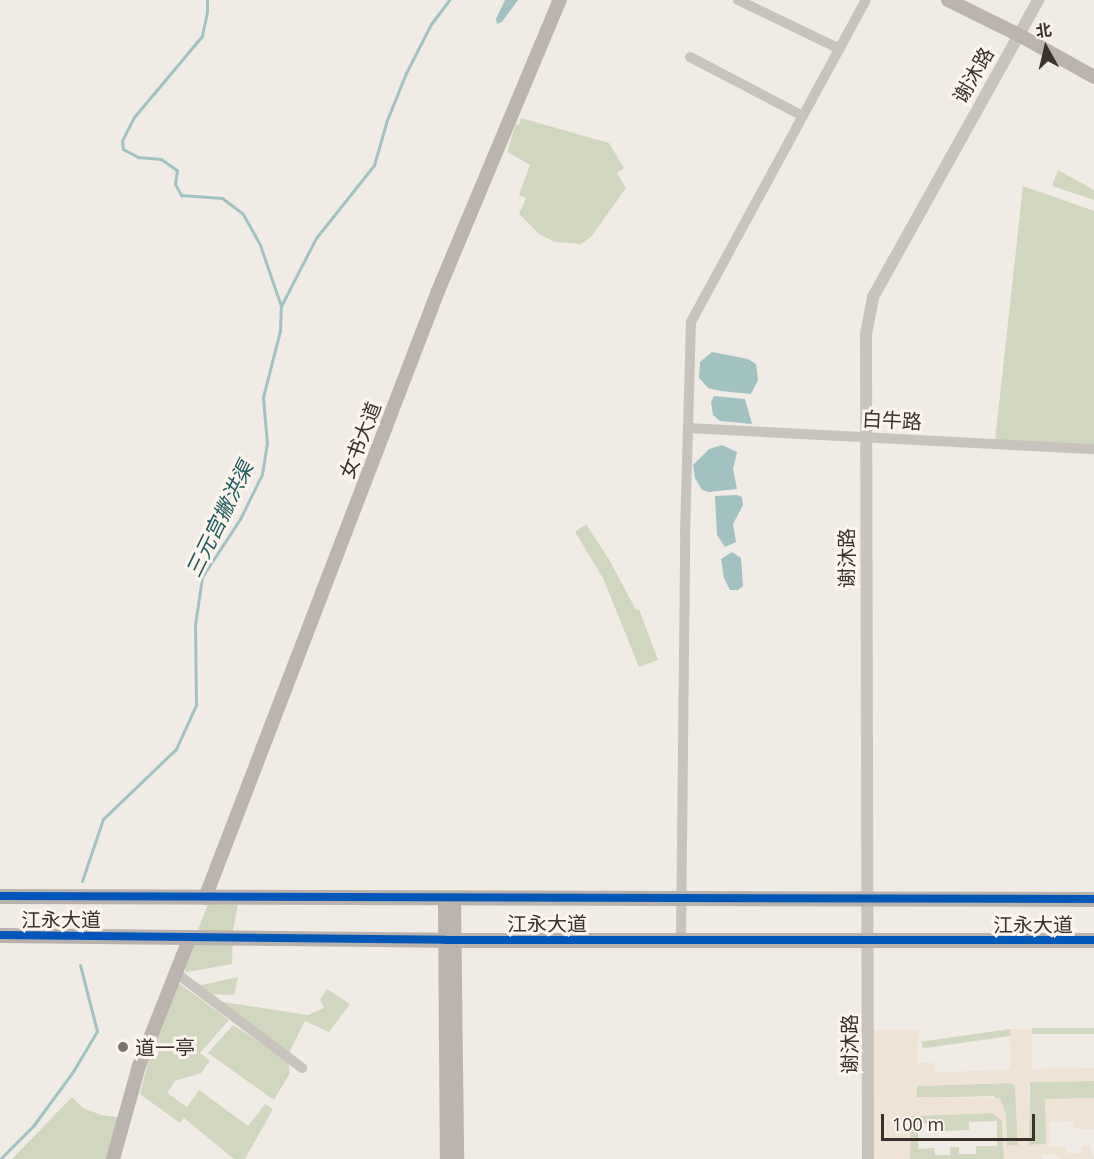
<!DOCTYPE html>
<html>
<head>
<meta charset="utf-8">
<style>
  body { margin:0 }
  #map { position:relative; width:1094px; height:1159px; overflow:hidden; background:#f0ebe5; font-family:"Open Sans","Noto Sans SC",sans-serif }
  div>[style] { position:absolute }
  .green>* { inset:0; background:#d1d6bf; transform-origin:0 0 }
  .plaza>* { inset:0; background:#eee3d5 }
  .water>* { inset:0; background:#a1c2c1 }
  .stream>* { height:3px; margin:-1.5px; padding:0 1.5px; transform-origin:1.5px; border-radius:1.5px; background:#a1c2c1 }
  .minor>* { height:10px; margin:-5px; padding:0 5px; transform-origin:5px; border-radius:5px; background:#c9c3be }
  .tertiary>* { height:12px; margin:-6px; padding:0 6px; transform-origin:6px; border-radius:6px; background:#c9c3be }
  .secondary>* { height:14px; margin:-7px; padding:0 7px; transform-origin:7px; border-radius:7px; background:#bab3ae }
  .primary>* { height:15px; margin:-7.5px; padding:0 7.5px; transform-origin:7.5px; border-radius:7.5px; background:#b8b1ad }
  .cycleway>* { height:8px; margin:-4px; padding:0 4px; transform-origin:4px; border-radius:4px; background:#0057b8 }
  .dots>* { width:16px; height:16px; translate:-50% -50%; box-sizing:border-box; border:3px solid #fbf5ee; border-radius:50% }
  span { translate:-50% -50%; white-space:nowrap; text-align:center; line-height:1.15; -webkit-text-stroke:6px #fbf5ee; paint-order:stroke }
  .street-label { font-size:20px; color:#3b302b }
  .poi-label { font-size:20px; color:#3b302b }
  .left { translate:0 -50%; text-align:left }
  .water-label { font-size:21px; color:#1f5a5e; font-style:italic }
  .north { position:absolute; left:1016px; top:18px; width:60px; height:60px; -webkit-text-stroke:4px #fbf5ee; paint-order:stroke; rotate:352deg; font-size:16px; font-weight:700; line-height:24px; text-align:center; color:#3b302b }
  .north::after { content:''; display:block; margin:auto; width:21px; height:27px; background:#3b302b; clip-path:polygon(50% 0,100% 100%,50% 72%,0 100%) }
  .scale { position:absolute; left:881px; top:1114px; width:154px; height:27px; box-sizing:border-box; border:3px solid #3b302b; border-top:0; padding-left:8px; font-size:18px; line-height:21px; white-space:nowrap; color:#3b302b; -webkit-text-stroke:4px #fbf5ee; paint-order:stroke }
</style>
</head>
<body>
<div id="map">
  <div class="green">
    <div style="clip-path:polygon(521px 118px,609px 143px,624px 168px,617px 173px,626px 188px,591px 237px,581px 244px,555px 242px,539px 234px,519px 214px,526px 198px,519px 195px,530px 165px,507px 152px,516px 124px,519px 125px)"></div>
    <div style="clip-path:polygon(1058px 170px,1094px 190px,1094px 200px,1052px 186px)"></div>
    <div style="clip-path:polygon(1023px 186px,1094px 211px,1094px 452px,995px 441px)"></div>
    <div style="clip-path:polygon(586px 524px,610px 561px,636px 610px,639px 609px,658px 660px,639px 667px,603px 578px,575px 532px)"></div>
    <div style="clip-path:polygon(208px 904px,238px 905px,233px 930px,232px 964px,187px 972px,185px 975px,186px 961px)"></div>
    <div style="clip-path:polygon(238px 977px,234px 995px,208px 994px,197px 986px)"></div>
    <div style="clip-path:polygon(177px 982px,229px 1020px,200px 1053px,210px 1061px,201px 1073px,175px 1081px,167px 1093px,187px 1107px,199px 1090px,248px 1126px,265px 1104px,273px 1109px,245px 1159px,234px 1159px,184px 1118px,180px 1123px,140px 1094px,153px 1044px)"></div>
    <div style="clip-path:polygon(327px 989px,350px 1004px,329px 1032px,305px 1021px,289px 1053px,217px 1001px,308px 1015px,324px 1008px,320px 1000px)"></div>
    <div style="clip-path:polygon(233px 1025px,288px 1061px,290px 1073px,274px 1100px,208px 1053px)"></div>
    <div style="left:1094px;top:1028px;width:6px;height:62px;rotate:90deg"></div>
    <div style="left:1010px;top:1029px;width:7px;height:89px;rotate:82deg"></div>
    <div style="clip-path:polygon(1094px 1081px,1094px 1098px,1046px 1100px,1046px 1144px,1029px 1145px,1030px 1082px)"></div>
    <div style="clip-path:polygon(1011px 1083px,1015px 1086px,1018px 1145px,1007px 1146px,1006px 1115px,994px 1096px,917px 1098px,916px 1086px)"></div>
    <div style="clip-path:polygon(72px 1097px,83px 1108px,101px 1115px,125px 1118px,113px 1159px,12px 1159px)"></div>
    <div style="clip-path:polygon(evenodd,993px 1113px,1002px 1121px,1004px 1159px,910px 1159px,910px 1116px,993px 1113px,997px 1121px,997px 1146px,976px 1146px,976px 1154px,959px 1154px,959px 1147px,950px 1147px,950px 1155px,935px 1155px,934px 1148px,918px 1149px,918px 1124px,943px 1123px,943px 1131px,969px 1130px,969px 1122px,997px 1121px)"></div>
  </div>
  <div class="plaza">
    <div style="clip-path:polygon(evenodd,1010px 1029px,1032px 1029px,1032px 1069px,1094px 1068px,1094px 1081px,1030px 1082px,1028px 1085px,1029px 1145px,1046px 1144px,1045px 1099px,1094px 1098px,1094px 1129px,1075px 1129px,1074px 1121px,1049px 1122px,1049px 1147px,1066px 1147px,1066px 1153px,1081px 1153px,1082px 1146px,1090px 1145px,1094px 1159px,1062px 1159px,1055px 1154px,1042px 1154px,1043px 1159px,1004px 1159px,1002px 1121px,993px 1113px,911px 1116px,910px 1159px,869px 1159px,868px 1030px,921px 1030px,918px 1037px,917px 1063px,934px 1063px,935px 1072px,1011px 1070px,1010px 1029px,1011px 1083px,1015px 1086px,1018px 1145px,1007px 1146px,1006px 1115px,1000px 1098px,917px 1097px,917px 1086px,1011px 1083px)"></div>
  </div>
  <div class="water">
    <div style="clip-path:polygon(505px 0,518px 0,502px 22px,497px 24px,496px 19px)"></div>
    <div style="clip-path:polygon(712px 352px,748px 359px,756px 364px,758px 380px,751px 394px,721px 391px,708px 388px,699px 378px,700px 362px)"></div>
    <div style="clip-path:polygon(714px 396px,745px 399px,752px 424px,720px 421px,713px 415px,711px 402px)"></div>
    <div style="clip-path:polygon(722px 445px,737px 452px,733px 469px,737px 489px,709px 492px,702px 490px,695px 478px,693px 465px,709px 449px)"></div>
    <div style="clip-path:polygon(737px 495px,742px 497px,743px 505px,733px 524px,736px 542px,725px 547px,717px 535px,715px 496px)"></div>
    <div style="clip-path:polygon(732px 552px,741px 558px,743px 586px,738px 590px,730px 590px,724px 578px,721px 559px)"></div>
  </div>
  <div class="stream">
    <div style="left:207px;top:0;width:12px;rotate:90deg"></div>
    <div style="left:207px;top:12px;width:25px;rotate:102deg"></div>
    <div style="left:202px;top:36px;width:106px;rotate:130deg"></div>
    <div style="left:134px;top:117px;width:27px;rotate:117deg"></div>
    <div style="left:122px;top:141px;width:8px;rotate:83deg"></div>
    <div style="left:123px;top:149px;width:17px;rotate:28deg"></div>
    <div style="left:138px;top:157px;width:23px;rotate:5deg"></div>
    <div style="left:161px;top:159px;width:19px;rotate:35deg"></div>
    <div style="left:177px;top:170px;width:14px;rotate:98deg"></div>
    <div style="left:175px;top:184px;width:13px;rotate:61deg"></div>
    <div style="left:181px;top:195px;width:41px;rotate:4.2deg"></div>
    <div style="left:222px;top:198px;width:26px;rotate:37deg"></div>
    <div style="left:243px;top:214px;width:35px;rotate:61deg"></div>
    <div style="left:260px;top:245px;width:65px;rotate:71deg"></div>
    <div style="left:82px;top:881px;width:65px;rotate:-71.3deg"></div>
    <div style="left:103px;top:819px;width:101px;rotate:-43.8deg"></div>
    <div style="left:176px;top:749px;width:48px;rotate:-65.6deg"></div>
    <div style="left:196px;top:705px;width:80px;rotate:-90.7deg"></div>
    <div style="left:195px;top:625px;width:49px;rotate:-81.7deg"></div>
    <div style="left:202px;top:577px;width:69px;rotate:-56.8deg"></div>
    <div style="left:240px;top:519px;width:50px;rotate:-63.9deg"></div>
    <div style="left:262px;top:474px;width:30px;rotate:-81deg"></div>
    <div style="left:267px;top:444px;width:47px;rotate:-94.9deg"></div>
    <div style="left:263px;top:397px;width:68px;rotate:-75.6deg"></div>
    <div style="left:280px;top:331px;width:25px;rotate:-88deg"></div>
    <div style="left:281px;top:306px;width:76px;rotate:-62.8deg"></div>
    <div style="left:316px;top:238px;width:93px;rotate:-51.5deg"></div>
    <div style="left:374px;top:165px;width:47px;rotate:-73.9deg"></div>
    <div style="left:387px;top:120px;width:51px;rotate:-68deg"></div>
    <div style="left:406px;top:73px;width:55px;rotate:-63deg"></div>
    <div style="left:431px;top:24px;width:30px;rotate:-53deg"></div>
    <div style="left:0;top:1159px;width:47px;rotate:-45deg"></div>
    <div style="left:33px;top:1126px;width:66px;rotate:-53.7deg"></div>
    <div style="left:72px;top:1073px;width:49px;rotate:-59.2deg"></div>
    <div style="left:97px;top:1031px;width:68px;rotate:-104.4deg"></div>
  </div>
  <div class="minor">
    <div style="left:738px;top:0;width:113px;rotate:25.7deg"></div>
    <div style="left:690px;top:57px;width:127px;rotate:27.6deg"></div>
    <div style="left:688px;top:428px;width:407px;rotate:3deg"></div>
    <div style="left:681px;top:940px;width:405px;rotate:-89.4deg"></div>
    <div style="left:685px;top:535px;width:213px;rotate:-88.4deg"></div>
    <div style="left:691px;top:322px;width:366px;rotate:-61.5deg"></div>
    <div style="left:176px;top:973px;width:158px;rotate:37deg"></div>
  </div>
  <div class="tertiary">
    <div style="left:868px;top:1159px;width:825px;rotate:-90.14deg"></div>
    <div style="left:866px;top:334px;width:38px;rotate:-79deg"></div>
    <div style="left:873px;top:297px;width:340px;rotate:-60.9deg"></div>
  </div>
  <div class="secondary">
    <div style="left:948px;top:0;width:79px;rotate:26.2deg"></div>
    <div style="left:1019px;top:35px;width:86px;rotate:29.2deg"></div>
    <div style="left:205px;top:898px;width:650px;rotate:-69deg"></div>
    <div style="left:438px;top:291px;width:316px;rotate:-67.3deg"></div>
    <div style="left:445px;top:898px;width:261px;rotate:89.6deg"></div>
    <div style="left:454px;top:899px;width:260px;rotate:89.3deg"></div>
    <div style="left:113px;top:1159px;width:97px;rotate:-74.4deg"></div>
    <div style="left:139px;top:1066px;width:139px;rotate:-68.4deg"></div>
  </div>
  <div class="primary">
    <div style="left:0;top:896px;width:1094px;rotate:0.16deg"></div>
    <div style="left:0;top:935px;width:445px;rotate:0.6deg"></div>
    <div style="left:445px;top:940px;width:649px"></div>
  </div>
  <div class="cycleway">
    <div style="left:0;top:896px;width:1094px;rotate:0.16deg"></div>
    <div style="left:0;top:935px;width:445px;rotate:0.6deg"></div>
    <div style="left:445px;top:940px;width:649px"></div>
  </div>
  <div class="dots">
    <div style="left:123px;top:1047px;background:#7a716c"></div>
  </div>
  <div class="street-label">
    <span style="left:973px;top:75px;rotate:-60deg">谢沐路</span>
    <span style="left:892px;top:420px;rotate:3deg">白牛路</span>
    <span style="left:360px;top:440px;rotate:-69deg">女书大道</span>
    <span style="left:846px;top:558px;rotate:-90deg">谢沐路</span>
    <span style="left:61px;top:919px">江永大道</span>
    <span style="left:547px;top:923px">江永大道</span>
    <span style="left:1033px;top:924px">江永大道</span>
    <span style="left:849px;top:1044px;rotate:-90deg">谢沐路</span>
  </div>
  <div class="poi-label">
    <span class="left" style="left:135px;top:1047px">道一亭</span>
  </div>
  <div class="water-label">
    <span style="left:219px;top:519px;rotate:-64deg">三元宫撇洪渠</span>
  </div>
  <div class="north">北</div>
  <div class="scale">100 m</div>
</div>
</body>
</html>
